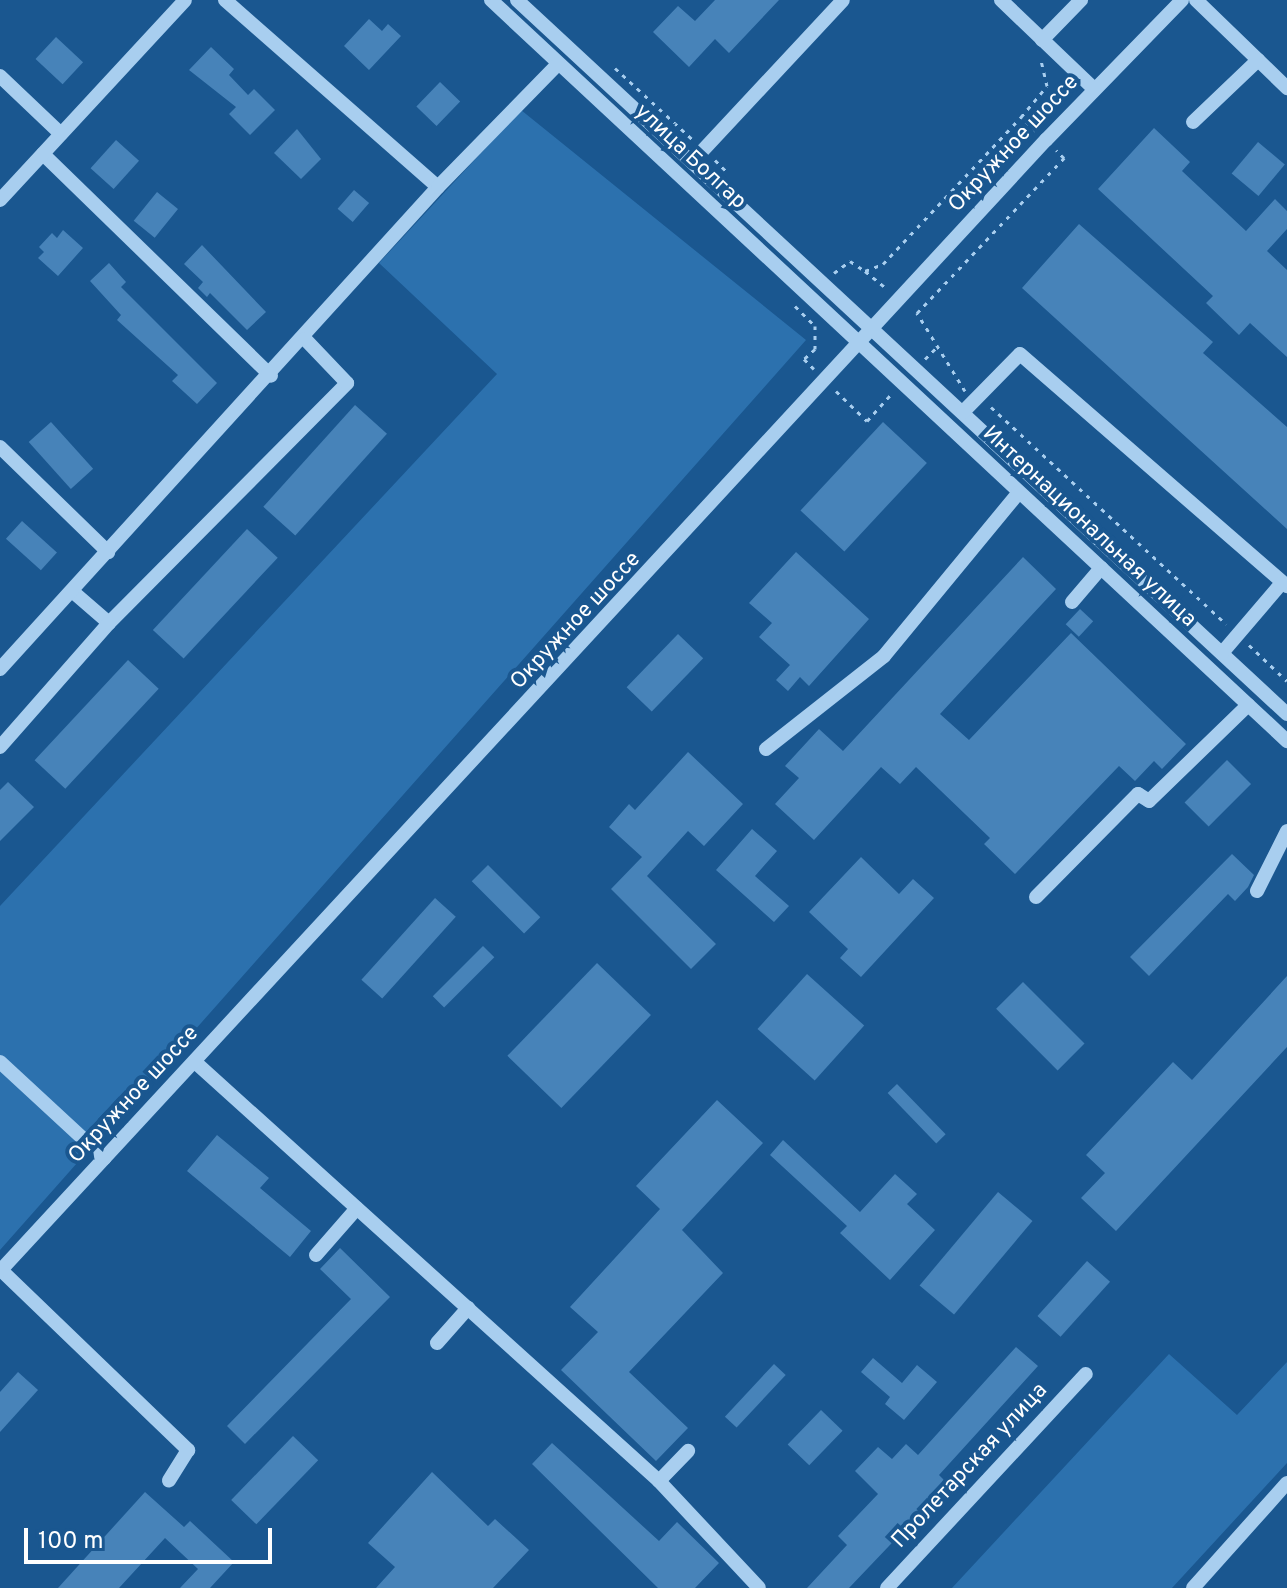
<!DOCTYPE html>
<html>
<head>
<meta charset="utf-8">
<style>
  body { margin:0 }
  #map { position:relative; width:1287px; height:1588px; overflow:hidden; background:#1a5790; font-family:Overpass,sans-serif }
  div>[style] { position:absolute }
  .green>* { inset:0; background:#2c71ae }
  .building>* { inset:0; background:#4783b9; transform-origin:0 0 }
  .path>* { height:3px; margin-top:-1.5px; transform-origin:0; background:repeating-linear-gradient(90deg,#a8ceef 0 4px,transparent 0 10px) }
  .minor>* { height:14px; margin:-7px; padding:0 7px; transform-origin:7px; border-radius:7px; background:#a8ceef }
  span { translate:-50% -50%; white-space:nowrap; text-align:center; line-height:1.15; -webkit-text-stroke:8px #1a5790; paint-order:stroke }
  .street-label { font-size:22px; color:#fff }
  .scale { position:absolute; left:24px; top:1528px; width:248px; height:36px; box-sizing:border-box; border:4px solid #fff; border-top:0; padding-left:10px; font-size:24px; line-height:28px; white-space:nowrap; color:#fff; -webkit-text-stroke:6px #1a5790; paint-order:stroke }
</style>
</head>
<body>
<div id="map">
  <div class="green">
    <div style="clip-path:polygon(521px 110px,806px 340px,0 1250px,0 906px,497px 374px,379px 263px)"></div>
    <div style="clip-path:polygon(1169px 1354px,1237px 1415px,1287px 1362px,1287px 1463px,1172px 1588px,952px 1588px)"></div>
  </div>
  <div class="building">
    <div style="clip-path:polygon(715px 0,779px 0,729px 53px,715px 39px,689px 67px,653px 32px,678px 6px,695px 21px)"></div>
    <div style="clip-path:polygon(369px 19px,382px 31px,388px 24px,401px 36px,369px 70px,344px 46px)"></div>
    <div style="left:56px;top:37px;width:37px;height:30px;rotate:43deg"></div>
    <div style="clip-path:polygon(211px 47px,234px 69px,229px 75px,248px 95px,254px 89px,275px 110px,250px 135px,229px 114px,236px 107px,189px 70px)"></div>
    <div style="left:440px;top:82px;width:28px;height:34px;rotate:44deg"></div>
    <div style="clip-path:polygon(1154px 128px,1190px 162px,1182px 171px,1246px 231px,1275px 199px,1287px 211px,1287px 229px,1267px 251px,1287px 270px,1287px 357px,1250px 323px,1239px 335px,1206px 303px,1213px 296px,1098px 189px)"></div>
    <div style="clip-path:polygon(297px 129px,321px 159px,301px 179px,274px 153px)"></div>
    <div style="left:116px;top:140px;width:31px;height:38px;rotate:42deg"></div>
    <div style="left:1258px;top:142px;width:35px;height:41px;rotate:40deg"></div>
    <div style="left:354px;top:190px;width:20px;height:25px;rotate:41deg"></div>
    <div style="left:157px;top:192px;width:27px;height:37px;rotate:39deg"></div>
    <div style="clip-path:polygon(1079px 224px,1213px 342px,1203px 353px,1287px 427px,1287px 529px,1022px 288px)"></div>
    <div style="clip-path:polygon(63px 230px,83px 248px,58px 276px,38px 258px,44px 252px,39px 247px,52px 233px,57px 238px)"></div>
    <div style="clip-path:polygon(202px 245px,266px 312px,247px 330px,210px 293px,207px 297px,198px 288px,203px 282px,184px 264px)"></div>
    <div style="clip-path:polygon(109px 263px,126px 282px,121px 287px,217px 383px,197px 404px,172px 381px,178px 375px,117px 320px,121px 315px,90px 281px)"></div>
    <div style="left:355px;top:405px;width:43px;height:137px;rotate:42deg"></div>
    <div style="left:51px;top:422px;width:63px;height:30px;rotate:48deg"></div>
    <div style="left:883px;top:422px;width:60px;height:121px;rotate:43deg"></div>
    <div style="left:22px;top:521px;width:47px;height:24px;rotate:42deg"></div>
    <div style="left:247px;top:529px;width:42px;height:138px;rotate:43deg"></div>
    <div style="clip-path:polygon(796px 552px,869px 619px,809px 686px,800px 677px,788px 691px,776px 680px,790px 665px,759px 637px,772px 623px,749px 603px)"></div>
    <div style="clip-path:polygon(1023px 557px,1056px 589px,940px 714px,969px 740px,1071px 633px,1186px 744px,1162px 769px,1154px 761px,1135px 781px,1119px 766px,1015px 874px,984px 844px,990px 838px,916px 767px,900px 784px,881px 767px,814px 840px,775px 804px,799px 778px,785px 766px,819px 729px,843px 751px)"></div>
    <div style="left:1080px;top:609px;width:18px;height:21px;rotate:43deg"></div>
    <div style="left:678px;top:634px;width:35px;height:74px;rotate:44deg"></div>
    <div style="left:128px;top:660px;width:42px;height:137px;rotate:43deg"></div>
    <div style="clip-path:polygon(688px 752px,743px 804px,704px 846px,688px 831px,647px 876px,716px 944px,691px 969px,611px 889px,642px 857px,609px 827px,629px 804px,635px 810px)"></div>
    <div style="left:1227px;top:760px;width:34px;height:60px;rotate:45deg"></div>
    <div style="clip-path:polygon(8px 782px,34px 807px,0 841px,0 790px)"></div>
    <div style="clip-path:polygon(752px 829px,777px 851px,755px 876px,789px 906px,774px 922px,716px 870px)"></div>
    <div style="clip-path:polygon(1232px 854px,1254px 875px,1248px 887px,1235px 901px,1228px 894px,1149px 976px,1130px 957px)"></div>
    <div style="clip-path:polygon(861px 857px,899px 894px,913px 879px,934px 898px,861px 977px,840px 958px,848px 949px,809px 912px)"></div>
    <div style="left:488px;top:865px;width:74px;height:23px;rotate:45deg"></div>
    <div style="left:435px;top:898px;width:28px;height:110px;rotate:42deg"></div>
    <div style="left:483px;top:946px;width:16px;height:71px;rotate:45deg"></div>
    <div style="left:597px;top:963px;width:75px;height:129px;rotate:44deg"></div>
    <div style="left:807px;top:974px;width:77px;height:74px;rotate:42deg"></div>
    <div style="clip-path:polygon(1287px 976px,1287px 1047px,1116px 1231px,1081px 1198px,1105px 1173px,1086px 1155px,1173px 1062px,1192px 1080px)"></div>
    <div style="left:1023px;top:982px;width:87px;height:38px;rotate:45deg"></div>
    <div style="left:897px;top:1084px;width:70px;height:13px;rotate:46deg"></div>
    <div style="clip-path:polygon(717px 1100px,763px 1143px,682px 1230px,723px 1273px,629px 1372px,688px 1428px,656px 1461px,561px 1370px,598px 1332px,570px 1307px,660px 1209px,636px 1186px)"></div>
    <div style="clip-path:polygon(217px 1135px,269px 1178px,260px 1188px,311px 1231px,290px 1257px,187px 1171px)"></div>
    <div style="clip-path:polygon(783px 1140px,860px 1212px,895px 1174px,917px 1194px,907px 1204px,935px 1230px,890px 1280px,840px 1233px,847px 1226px,770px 1155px)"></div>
    <div style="left:998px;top:1192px;width:45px;height:122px;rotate:40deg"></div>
    <div style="clip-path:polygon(340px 1248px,390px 1297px,245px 1444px,227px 1426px,351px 1299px,320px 1269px)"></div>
    <div style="left:1087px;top:1261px;width:31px;height:74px;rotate:42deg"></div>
    <div style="clip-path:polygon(1016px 1347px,1038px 1366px,939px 1475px,948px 1484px,849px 1588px,807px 1588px,847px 1545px,838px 1536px,878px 1494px,855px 1471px,878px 1447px,892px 1459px,906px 1444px,918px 1455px)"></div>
    <div style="clip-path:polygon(873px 1358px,902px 1383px,917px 1365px,937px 1382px,904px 1420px,885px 1404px,890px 1397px,861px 1372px)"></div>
    <div style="left:774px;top:1364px;width:16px;height:72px;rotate:43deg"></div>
    <div style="clip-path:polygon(18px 1372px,38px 1390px,0 1432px,0 1392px)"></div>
    <div style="left:821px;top:1410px;width:30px;height:48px;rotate:44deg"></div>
    <div style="left:293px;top:1436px;width:35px;height:89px;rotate:44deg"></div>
    <div style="clip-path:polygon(552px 1443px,659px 1541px,677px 1522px,719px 1563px,695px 1588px,658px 1588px,532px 1464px)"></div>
    <div style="clip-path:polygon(432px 1472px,488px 1526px,495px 1519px,529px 1550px,493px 1588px,376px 1588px,395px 1567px,368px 1543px)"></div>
    <div style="clip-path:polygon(145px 1492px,184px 1527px,190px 1521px,234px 1562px,210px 1588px,180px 1588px,198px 1569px,165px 1538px,119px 1588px,58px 1588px)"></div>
  </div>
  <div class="path">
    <div style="left:615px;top:68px;width:105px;rotate:42.7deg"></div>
    <div style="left:1036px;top:131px;width:21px;rotate:-137deg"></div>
    <div style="left:1021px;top:117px;width:40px;rotate:-50deg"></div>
    <div style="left:1047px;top:86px;width:28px;rotate:-103deg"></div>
    <div style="left:715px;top:160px;width:17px;rotate:45deg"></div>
    <div style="left:865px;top:271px;width:28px;rotate:39deg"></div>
    <div style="left:834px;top:273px;width:20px;rotate:-37deg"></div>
    <div style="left:850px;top:261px;width:18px;rotate:34deg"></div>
    <div style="left:865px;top:271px;width:19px;rotate:-21deg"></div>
    <div style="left:883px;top:264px;width:202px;rotate:-46.8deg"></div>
    <div style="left:795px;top:306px;width:28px;rotate:45deg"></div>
    <div style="left:815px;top:326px;width:23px;rotate:90deg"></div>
    <div style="left:815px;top:349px;width:15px;rotate:138deg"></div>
    <div style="left:804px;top:359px;width:14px;rotate:45deg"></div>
    <div style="left:925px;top:359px;width:17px;rotate:-45deg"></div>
    <div style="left:836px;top:391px;width:43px;rotate:44.1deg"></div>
    <div style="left:867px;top:421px;width:38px;rotate:-48deg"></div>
    <div style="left:965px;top:391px;width:92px;rotate:-121.6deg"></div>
    <div style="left:917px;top:313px;width:214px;rotate:-46.5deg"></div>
    <div style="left:1064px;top:158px;width:11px;rotate:-135deg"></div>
    <div style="left:991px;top:407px;width:320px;rotate:42.7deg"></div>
    <div style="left:1249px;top:645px;width:52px;rotate:43.5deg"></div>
  </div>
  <div class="minor">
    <div style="left:225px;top:0;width:283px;rotate:41.3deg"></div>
    <div style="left:491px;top:0;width:1088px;rotate:42.95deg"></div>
    <div style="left:517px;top:0;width:1050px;rotate:42.84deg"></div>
    <div style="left:1001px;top:0;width:129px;rotate:43.7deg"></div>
    <div style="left:1196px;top:0;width:127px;rotate:44deg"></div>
    <div style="left:1042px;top:40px;width:56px;rotate:-45.7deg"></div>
    <div style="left:0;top:76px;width:84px;rotate:43.6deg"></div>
    <div style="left:1193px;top:122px;width:90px;rotate:-43.6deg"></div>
    <div style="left:43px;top:154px;width:318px;rotate:44.2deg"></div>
    <div style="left:692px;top:162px;width:221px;rotate:-47deg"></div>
    <div style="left:0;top:200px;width:272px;rotate:-47.2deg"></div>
    <div style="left:963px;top:412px;width:81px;rotate:-45.5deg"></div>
    <div style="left:1020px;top:354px;width:354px;rotate:41deg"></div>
    <div style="left:0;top:447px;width:151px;rotate:44.2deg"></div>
    <div style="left:72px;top:591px;width:49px;rotate:40.9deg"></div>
    <div style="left:1072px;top:602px;width:45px;rotate:-49.5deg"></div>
    <div style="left:1222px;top:653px;width:91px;rotate:-49.5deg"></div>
    <div style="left:0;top:669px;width:651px;rotate:-47.74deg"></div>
    <div style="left:438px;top:187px;width:172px;rotate:-45.7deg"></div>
    <div style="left:0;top:747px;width:165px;rotate:-48.7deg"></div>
    <div style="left:109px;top:623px;width:338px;rotate:-45.2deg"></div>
    <div style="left:347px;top:383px;width:61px;rotate:-133.7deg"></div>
    <div style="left:766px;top:749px;width:150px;rotate:-38.2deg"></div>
    <div style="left:884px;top:656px;width:212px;rotate:-50.5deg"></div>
    <div style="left:1257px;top:891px;width:67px;rotate:-63.4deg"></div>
    <div style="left:1036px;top:897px;width:145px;rotate:-45.3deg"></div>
    <div style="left:1138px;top:794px;width:13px;rotate:32deg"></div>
    <div style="left:1149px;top:801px;width:138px;rotate:-44.1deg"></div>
    <div style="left:0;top:1062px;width:142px;rotate:42.7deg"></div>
    <div style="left:195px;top:1062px;width:625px;rotate:42.08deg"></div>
    <div style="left:659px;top:1481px;width:146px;rotate:46.9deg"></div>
    <div style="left:316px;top:1255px;width:62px;rotate:-48.9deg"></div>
    <div style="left:1px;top:1270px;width:260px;rotate:43.9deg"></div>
    <div style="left:188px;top:1450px;width:36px;rotate:122deg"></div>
    <div style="left:0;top:1271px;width:1541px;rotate:-47.24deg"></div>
    <div style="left:1046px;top:140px;width:195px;rotate:-45.8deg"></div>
    <div style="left:437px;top:1343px;width:47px;rotate:-48.5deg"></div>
    <div style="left:659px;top:1481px;width:42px;rotate:-46deg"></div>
    <div style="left:887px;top:1588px;width:292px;rotate:-47.1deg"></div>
    <div style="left:1193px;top:1588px;width:141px;rotate:-48.2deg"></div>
  </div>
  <div class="street-label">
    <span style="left:1014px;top:144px;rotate:-47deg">Окружное шоссе</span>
    <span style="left:690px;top:157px;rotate:43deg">улица Болгар</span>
    <span style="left:1089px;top:527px;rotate:43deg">Интернациональная улица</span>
    <span style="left:576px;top:621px;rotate:-47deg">Окружное шоссе</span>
    <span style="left:134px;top:1095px;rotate:-47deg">Окружное шоссе</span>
    <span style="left:970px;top:1466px;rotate:-47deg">Пролетарская улица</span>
  </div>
  <div class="scale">100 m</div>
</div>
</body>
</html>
